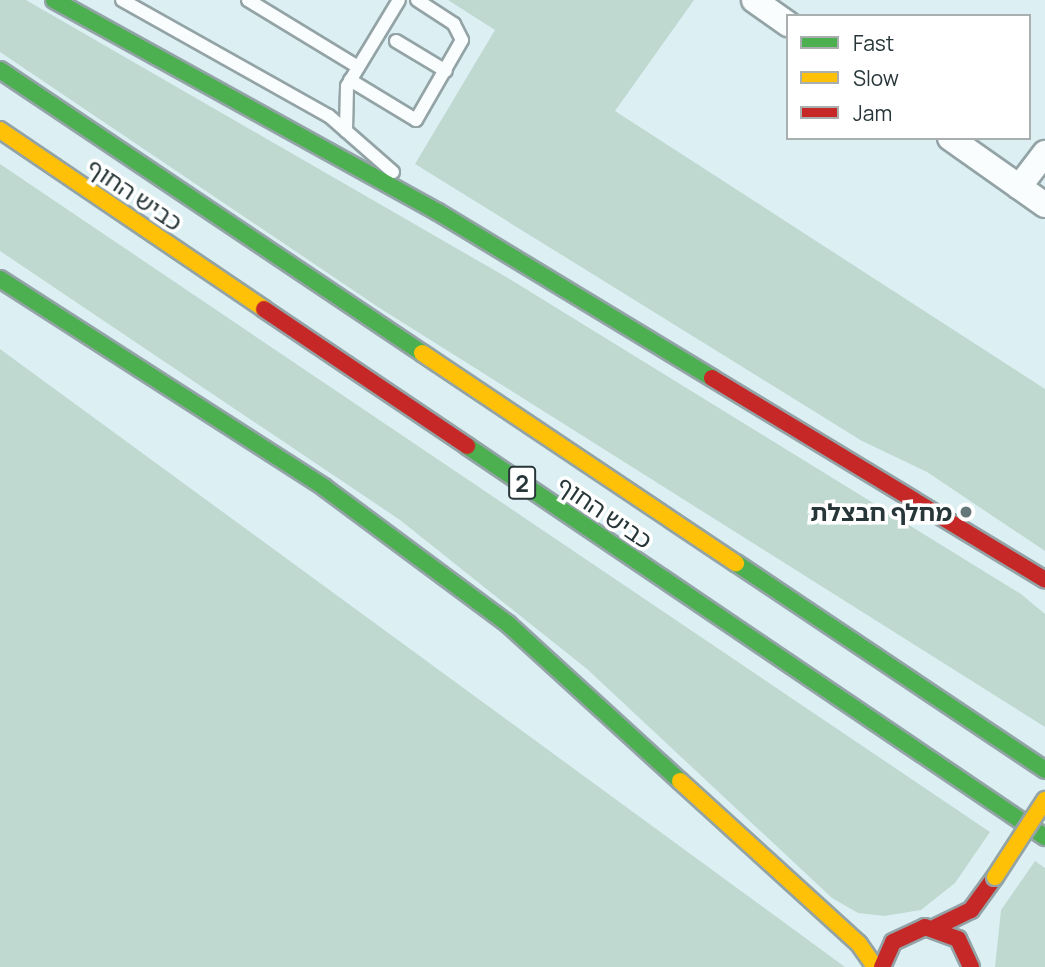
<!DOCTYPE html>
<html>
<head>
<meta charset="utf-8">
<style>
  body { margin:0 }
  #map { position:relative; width:1045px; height:967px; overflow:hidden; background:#dcf0f4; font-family:Manrope,"Noto Sans Hebrew",sans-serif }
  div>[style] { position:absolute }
  .green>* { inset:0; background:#bfd9d0 }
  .roads { filter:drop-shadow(2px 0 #93a3a6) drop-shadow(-2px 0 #93a3a6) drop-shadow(0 2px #93a3a6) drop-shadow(0 -2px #93a3a6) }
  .lane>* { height:12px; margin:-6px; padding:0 6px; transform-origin:6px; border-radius:6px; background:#fafdfd }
  .street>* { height:24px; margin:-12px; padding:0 12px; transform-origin:12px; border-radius:12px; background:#fafdfd }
  .fast>* { height:16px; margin:-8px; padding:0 8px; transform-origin:8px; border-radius:8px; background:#4caf50 }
  .slow>* { height:16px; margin:-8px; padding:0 8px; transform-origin:8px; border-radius:8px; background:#ffc107 }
  .jam>* { height:16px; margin:-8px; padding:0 8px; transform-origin:8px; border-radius:8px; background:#c62828 }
  .bridges { filter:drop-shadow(2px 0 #93a3a6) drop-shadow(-2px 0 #93a3a6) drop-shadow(0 2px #93a3a6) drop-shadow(0 -2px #93a3a6) }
  .slow-bridge>* { height:16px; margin:-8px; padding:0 8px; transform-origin:8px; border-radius:8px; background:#ffc107 }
  .dots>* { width:19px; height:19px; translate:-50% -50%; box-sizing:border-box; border:4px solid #fff; border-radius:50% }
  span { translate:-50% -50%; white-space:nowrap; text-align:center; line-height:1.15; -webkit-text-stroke:7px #fff; paint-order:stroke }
  .shield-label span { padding:2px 5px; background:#fff; border:2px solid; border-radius:5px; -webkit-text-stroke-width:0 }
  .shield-label { font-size:23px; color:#273638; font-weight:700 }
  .street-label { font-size:24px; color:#273638 }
  .poi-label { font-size:24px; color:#273638; font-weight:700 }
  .right { translate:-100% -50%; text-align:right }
  .legend { position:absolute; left:786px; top:14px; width:245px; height:126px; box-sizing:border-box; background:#fff; border:2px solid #a9afaf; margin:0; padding:9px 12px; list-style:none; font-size:21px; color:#273638 }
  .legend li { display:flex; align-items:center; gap:14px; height:35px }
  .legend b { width:35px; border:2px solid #a9afaf }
</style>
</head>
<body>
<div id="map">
  <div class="green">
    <div style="clip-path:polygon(0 0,26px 0,508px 278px,1021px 594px,1045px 614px,1045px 727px,378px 307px,0 52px)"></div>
    <div style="clip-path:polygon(448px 0,694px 0,615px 111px,1045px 389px,1045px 551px,927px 472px,862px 441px,415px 164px,495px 30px)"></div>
    <div style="clip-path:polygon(0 164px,990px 832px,955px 883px,921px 910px,884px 916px,858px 913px,832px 898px,587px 669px,400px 520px,0 251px)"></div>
    <div style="clip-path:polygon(0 349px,845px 967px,0 967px)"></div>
    <div style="clip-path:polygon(1035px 861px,1045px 868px,1045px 967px,995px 967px,1001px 910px)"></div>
  </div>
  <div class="roads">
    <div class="lane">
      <div style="left:122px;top:0;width:237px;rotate:29.3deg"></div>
      <div style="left:329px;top:116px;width:85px;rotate:41.2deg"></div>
      <div style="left:248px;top:0;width:129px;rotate:31.3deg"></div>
      <div style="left:396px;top:41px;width:58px;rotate:31deg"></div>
      <div style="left:350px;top:80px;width:77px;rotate:31.2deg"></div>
      <div style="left:416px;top:120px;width:92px;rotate:-60.1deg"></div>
      <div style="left:462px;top:40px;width:18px;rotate:-117deg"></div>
      <div style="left:454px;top:24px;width:44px;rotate:-147deg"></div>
      <div style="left:346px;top:131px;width:45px;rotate:-88.7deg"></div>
      <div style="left:347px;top:86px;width:100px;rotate:-58.8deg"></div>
    </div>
    <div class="street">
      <div style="left:754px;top:0;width:42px;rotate:35.2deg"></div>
      <div style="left:950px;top:138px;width:116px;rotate:35.2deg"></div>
      <div style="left:1019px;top:187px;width:43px;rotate:-52.6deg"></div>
    </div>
    <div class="fast">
      <div style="left:54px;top:0;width:439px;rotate:28.9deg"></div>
      <div style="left:438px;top:212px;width:320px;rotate:31.2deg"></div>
      <div style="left:0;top:70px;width:508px;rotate:33.85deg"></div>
      <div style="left:0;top:279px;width:386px;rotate:32.7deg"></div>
      <div style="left:325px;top:488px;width:228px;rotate:36.6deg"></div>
      <div style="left:508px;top:624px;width:233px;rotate:42.4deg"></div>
      <div style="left:467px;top:446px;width:698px;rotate:34.08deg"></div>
      <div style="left:736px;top:563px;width:372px;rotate:33.8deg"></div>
    </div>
    <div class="slow">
      <div style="left:0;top:130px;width:319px;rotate:34.1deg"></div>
      <div style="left:422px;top:353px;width:378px;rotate:33.8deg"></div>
      <div style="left:680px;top:781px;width:242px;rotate:42.3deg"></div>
      <div style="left:859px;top:944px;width:28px;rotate:55deg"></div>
    </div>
    <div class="jam">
      <div style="left:264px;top:309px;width:245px;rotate:34deg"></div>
      <div style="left:712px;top:378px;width:389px;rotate:31.2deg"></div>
      <div style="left:936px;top:927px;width:39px;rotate:-26deg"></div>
      <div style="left:971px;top:910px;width:41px;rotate:-54deg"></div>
      <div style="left:882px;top:967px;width:27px;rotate:-66deg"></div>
      <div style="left:893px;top:942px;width:35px;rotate:-25deg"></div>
      <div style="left:925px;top:927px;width:35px;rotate:20deg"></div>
      <div style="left:958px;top:939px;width:31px;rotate:65deg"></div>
    </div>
  </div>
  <div class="bridges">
    <div class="slow-bridge">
      <div style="left:995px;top:877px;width:92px;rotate:-57deg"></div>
    </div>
  </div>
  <div class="dots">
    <div style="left:966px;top:512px;background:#66777a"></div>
  </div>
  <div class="shield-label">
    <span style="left:522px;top:483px">2</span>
  </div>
  <div class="street-label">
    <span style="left:135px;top:194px;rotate:34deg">כביש החוף</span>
    <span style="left:605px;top:512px;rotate:34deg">כביש החוף</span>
  </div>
  <div class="poi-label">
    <span class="right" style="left:952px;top:512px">מחלף חבצלת</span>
  </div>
  <ul class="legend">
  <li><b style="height:9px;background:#4caf50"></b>Fast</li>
  <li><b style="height:9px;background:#ffc107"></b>Slow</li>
  <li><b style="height:9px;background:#c62828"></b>Jam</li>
  </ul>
</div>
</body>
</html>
